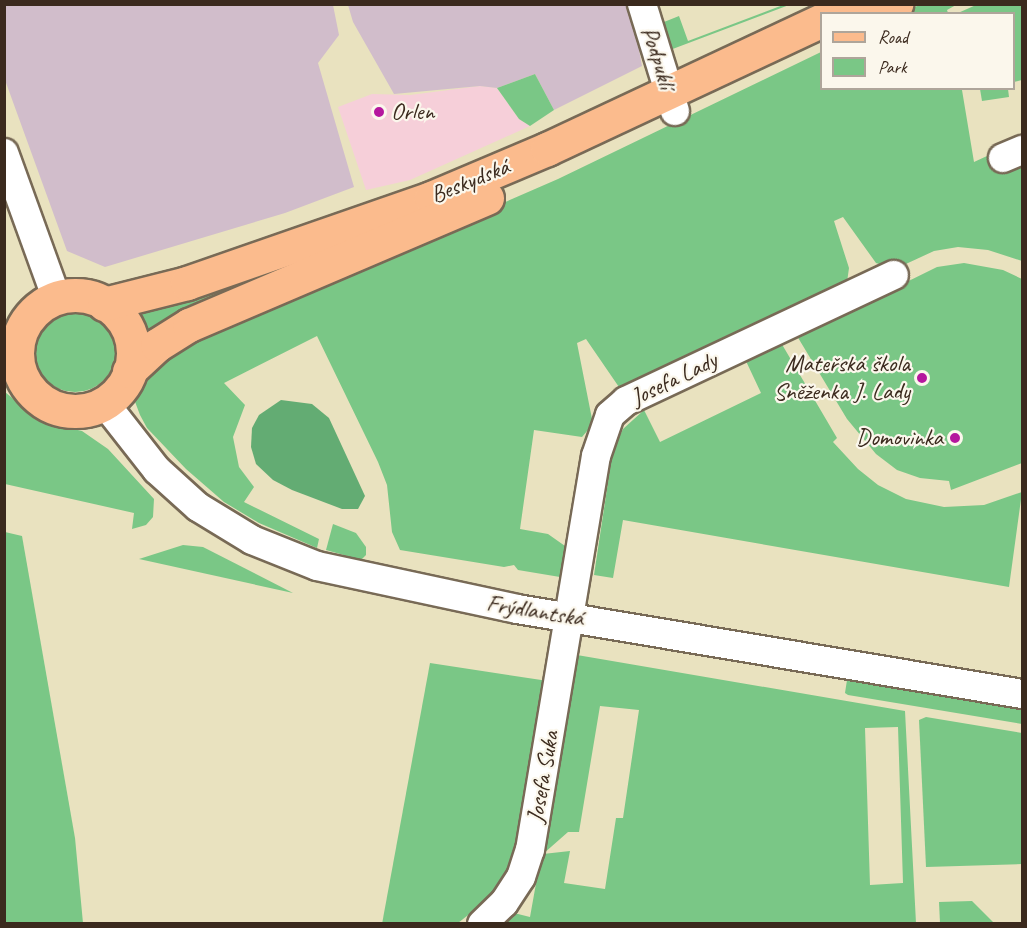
<!DOCTYPE html>
<html>
<head>
<meta charset="utf-8">
<style>
  body { margin:0 }
  #map { position:relative; width:1027px; height:928px; overflow:hidden; background:#e9e2bf; font-family:Caveat,sans-serif }
  div>[style] { position:absolute }
  .built>* { inset:0; background:#f6cfd9 }
  .industrial>* { inset:0; background:#d1bdcb }
  .green>* { inset:0; background:#7ac786 }
  .round { border-radius:50% }
  .forest>* { inset:0; background:#63ac73 }
  .roads { filter:drop-shadow(2px 0 #786a56) drop-shadow(-2px 0 #786a56) drop-shadow(0 2px #786a56) drop-shadow(0 -2px #786a56) }
  .minor>* { height:28px; margin:-14px; padding:0 14px; transform-origin:14px; border-radius:14px; background:#fff }
  .major>* { height:33px; margin:-16.5px; padding:0 16.5px; transform-origin:16.5px; border-radius:16.5px; background:#fbbb8d }
  .major>.ring { margin:-16.5px; padding:0; box-sizing:content-box; background:none; border:33px solid #fbbb8d; border-radius:50% }
  .dots>* { width:16px; height:16px; translate:-50% -50%; box-sizing:border-box; border:3px solid #fbf7ec; border-radius:50% }
  span { translate:-50% -50%; white-space:nowrap; text-align:center; line-height:1.15; -webkit-text-stroke:4.5px #fbf7ec; paint-order:stroke }
  .street-label { font-size:24px; color:#3b2a1e }
  .poi-label { font-size:24px; color:#3b2a1e }
  .left { translate:0 -50%; text-align:left }
  .right { translate:-100% -50%; text-align:right }
  .frame { position:absolute; inset:0; border:6px solid #3b2a1e; pointer-events:none }
  .legend { position:absolute; left:820px; top:12px; width:195px; height:78px; box-sizing:border-box; background:#fbf7ec; border:2px solid #aea59a; margin:0; padding:8px 10px; list-style:none; font-size:18px; color:#3b2a1e }
  .legend li { display:flex; align-items:center; gap:12px; height:30px }
  .legend b { width:30px; border:2px solid #aea59a }
</style>
</head>
<body>
<div id="map">
  <div class="built">
    <div style="clip-path:polygon(480px 86px,497px 88px,519px 119px,530px 126px,410px 180px,366px 190px,338px 107px,372px 94px,410px 95px)"></div>
  </div>
  <div class="industrial">
    <div style="clip-path:polygon(4px 5px,333px 5px,339px 35px,318px 63px,354px 187px,285px 213px,105px 267px,67px 251px,5px 80px)"></div>
    <div style="clip-path:polygon(348px 5px,631px 5px,642px 66px,554px 110px,535px 74px,497px 88px,480px 86px,394px 94px,353px 22px)"></div>
  </div>
  <div class="green">
    <div style="clip-path:polygon(783px 5px,789px 5px,670px 50px,659px 30px,664px 22px,679px 16px,688px 41px)"></div>
    <div style="clip-path:polygon(919px 5px,956px 5px,947px 10px,948px 13px,901px 14px)"></div>
    <div style="clip-path:polygon(976px 5px,1022px 5px,1022px 80px,1014px 82px,1014px 14px,958px 13px)"></div>
    <div style="clip-path:polygon(821px 52px,822px 88px,965px 89px,962px 90px,974px 162px,1000px 150px,1018px 156px,1022px 170px,1022px 261px,988px 250px,958px 247px,934px 251px,895px 269px,876px 263px,843px 217px,834px 221px,849px 268px,847px 282px,621px 390px,586px 339px,577px 343px,593px 424px,582px 437px,534px 430px,520px 529px,548px 534px,565px 546px,568px 554px,566px 578px,518px 570px,514px 565px,504px 567px,400px 550px,392px 532px,387px 485px,378px 462px,317px 336px,224px 383px,245px 405px,233px 437px,239px 467px,254px 487px,244px 502px,319px 539px,317px 548px,259px 523px,224px 502px,186px 469px,147px 428px,140px 415px,134px 399px,139px 381px,172px 347px,558px 179px)"></div>
    <div style="clip-path:polygon(535px 74px,554px 110px,530px 126px,519px 119px,497px 88px)"></div>
    <div style="clip-path:polygon(980px 89px,1008px 89px,1009px 97px,982px 101px)"></div>
    <div style="clip-path:polygon(275px 263px,279px 274px,146px 337px,135px 314px)"></div>
    <div style="clip-path:polygon(964px 263px,1003px 270px,1022px 279px,1022px 463px,951px 490px,949px 481px,920px 478px,897px 470px,876px 454px,847px 419px,797px 336px,937px 267px)"></div>
    <div class="round" style="left:34px;top:310px;width:82px;height:82px"></div>
    <div style="clip-path:polygon(780px 341px,837px 438px,833px 442px,858px 469px,878px 485px,906px 499px,944px 507px,984px 505px,1022px 492px,1009px 587px,623px 520px,613px 578px,594px 575px,613px 449px,623px 429px,644px 410px,660px 442px,761px 393px,745px 359px)"></div>
    <div style="clip-path:polygon(5px 392px,40px 421px,82px 431px,108px 449px,154px 499px,153px 517px,146px 525px,132px 529px,134px 513px,5px 484px)"></div>
    <div style="clip-path:polygon(333px 524px,356px 533px,366px 547px,366px 555px,361px 560px,326px 550px)"></div>
    <div style="clip-path:polygon(5px 532px,22px 536px,75px 838px,83px 923px,5px 923px)"></div>
    <div style="clip-path:polygon(183px 545px,203px 547px,293px 593px,139px 559px)"></div>
    <div style="clip-path:polygon(evenodd,577px 655px,905px 711px,916px 923px,497px 924px,510px 912px,530px 917px,577px 655px,600px 706px,639px 710px,623px 818px,616px 818px,605px 889px,564px 883px,570px 851px,543px 854px,568px 832px,579px 832px,600px 706px,577px 655px,898px 727px,903px 883px,870px 885px,865px 728px,898px 727px)"></div>
    <div style="clip-path:polygon(430px 663px,548px 681px,519px 847px,496px 893px,458px 923px,382px 924px)"></div>
    <div style="clip-path:polygon(847px 680px,1022px 709px,1022px 724px,848px 695px,845px 693px)"></div>
    <div style="clip-path:polygon(926px 717px,1022px 733px,1022px 864px,926px 867px,919px 720px)"></div>
    <div style="clip-path:polygon(972px 901px,994px 923px,940px 923px,939px 902px)"></div>
  </div>
  <div class="forest">
    <div style="clip-path:polygon(281px 400px,312px 404px,329px 418px,365px 496px,358px 509px,342px 509px,292px 490px,273px 480px,256px 464px,251px 447px,252px 428px,259px 415px)"></div>
  </div>
  <div class="roads">
    <div class="minor">
      <div style="left:642px;top:4px;width:112px;rotate:72.9deg"></div>
      <div style="left:4px;top:153px;width:153px;rotate:70.1deg"></div>
      <div style="left:1003px;top:158px;width:21px;rotate:-23deg"></div>
      <div style="left:106px;top:405px;width:83px;rotate:51.9deg"></div>
      <div style="left:157px;top:470px;width:55px;rotate:42.1deg"></div>
      <div style="left:198px;top:507px;width:63px;rotate:31.4deg"></div>
      <div style="left:252px;top:540px;width:70px;rotate:21.8deg"></div>
      <div style="left:317px;top:566px;width:205px;rotate:12.1deg"></div>
      <div style="left:517px;top:609px;width:512px;rotate:9.55deg"></div>
      <div style="left:482px;top:924px;width:30px;rotate:-44deg"></div>
      <div style="left:504px;top:903px;width:31px;rotate:-57deg"></div>
      <div style="left:521px;top:877px;width:28px;rotate:-72deg"></div>
      <div style="left:530px;top:850px;width:399px;rotate:-80.5deg"></div>
      <div style="left:596px;top:456px;width:43px;rotate:-71.1deg"></div>
      <div style="left:610px;top:415px;width:21px;rotate:-41deg"></div>
      <div style="left:626px;top:401px;width:296px;rotate:-25.2deg"></div>
    </div>
    <div class="major">
      <div style="left:836px;top:14px;width:21px;rotate:-28deg"></div>
      <div style="left:878px;top:14px;width:21px;rotate:-29deg"></div>
      <div class="ring" style="left:17px;top:295px;width:83px;height:83px"></div>
      <div style="left:104px;top:304px;width:86px;rotate:-14.2deg"></div>
      <div style="left:187px;top:283px;width:258px;rotate:-19.2deg"></div>
      <div style="left:431px;top:198px;width:126px;rotate:-22.9deg"></div>
      <div style="left:547px;top:149px;width:304px;rotate:-25.1deg"></div>
      <div style="left:129px;top:371px;width:38px;rotate:-43deg"></div>
      <div style="left:157px;top:345px;width:38px;rotate:-32deg"></div>
      <div style="left:189px;top:325px;width:324px;rotate:-23.1deg"></div>
    </div>
  </div>
  <div class="dots">
    <div style="left:379px;top:112px;background:#b5179e"></div>
    <div style="left:922px;top:378px;background:#b5179e"></div>
    <div style="left:955px;top:438px;background:#b5179e"></div>
  </div>
  <div class="street-label">
    <span style="left:658px;top:58px;rotate:73deg">Podpuklí</span>
    <span style="left:470px;top:181px;rotate:-22deg">Beskydská</span>
    <span style="left:674px;top:379px;rotate:-26deg">Josefa Lady</span>
    <span style="left:535px;top:611px;rotate:9deg">Frýdlantská</span>
    <span style="left:543px;top:777px;rotate:-80deg">Josefa Suka</span>
  </div>
  <div class="poi-label">
    <span class="left" style="left:391px;top:112px">Orlen</span>
    <span class="right" style="left:910px;top:378px">Mateřská škola<br>Sněženka J. Lady</span>
    <span class="right" style="left:943px;top:438px">Domovinka</span>
  </div>
  <div class="frame"></div>
  <ul class="legend">
  <li><b style="height:8px;background:#fbbb8d"></b>Road</li>
  <li><b style="height:16px;background:#7ac786"></b>Park</li>
  </ul>
</div>
</body>
</html>
